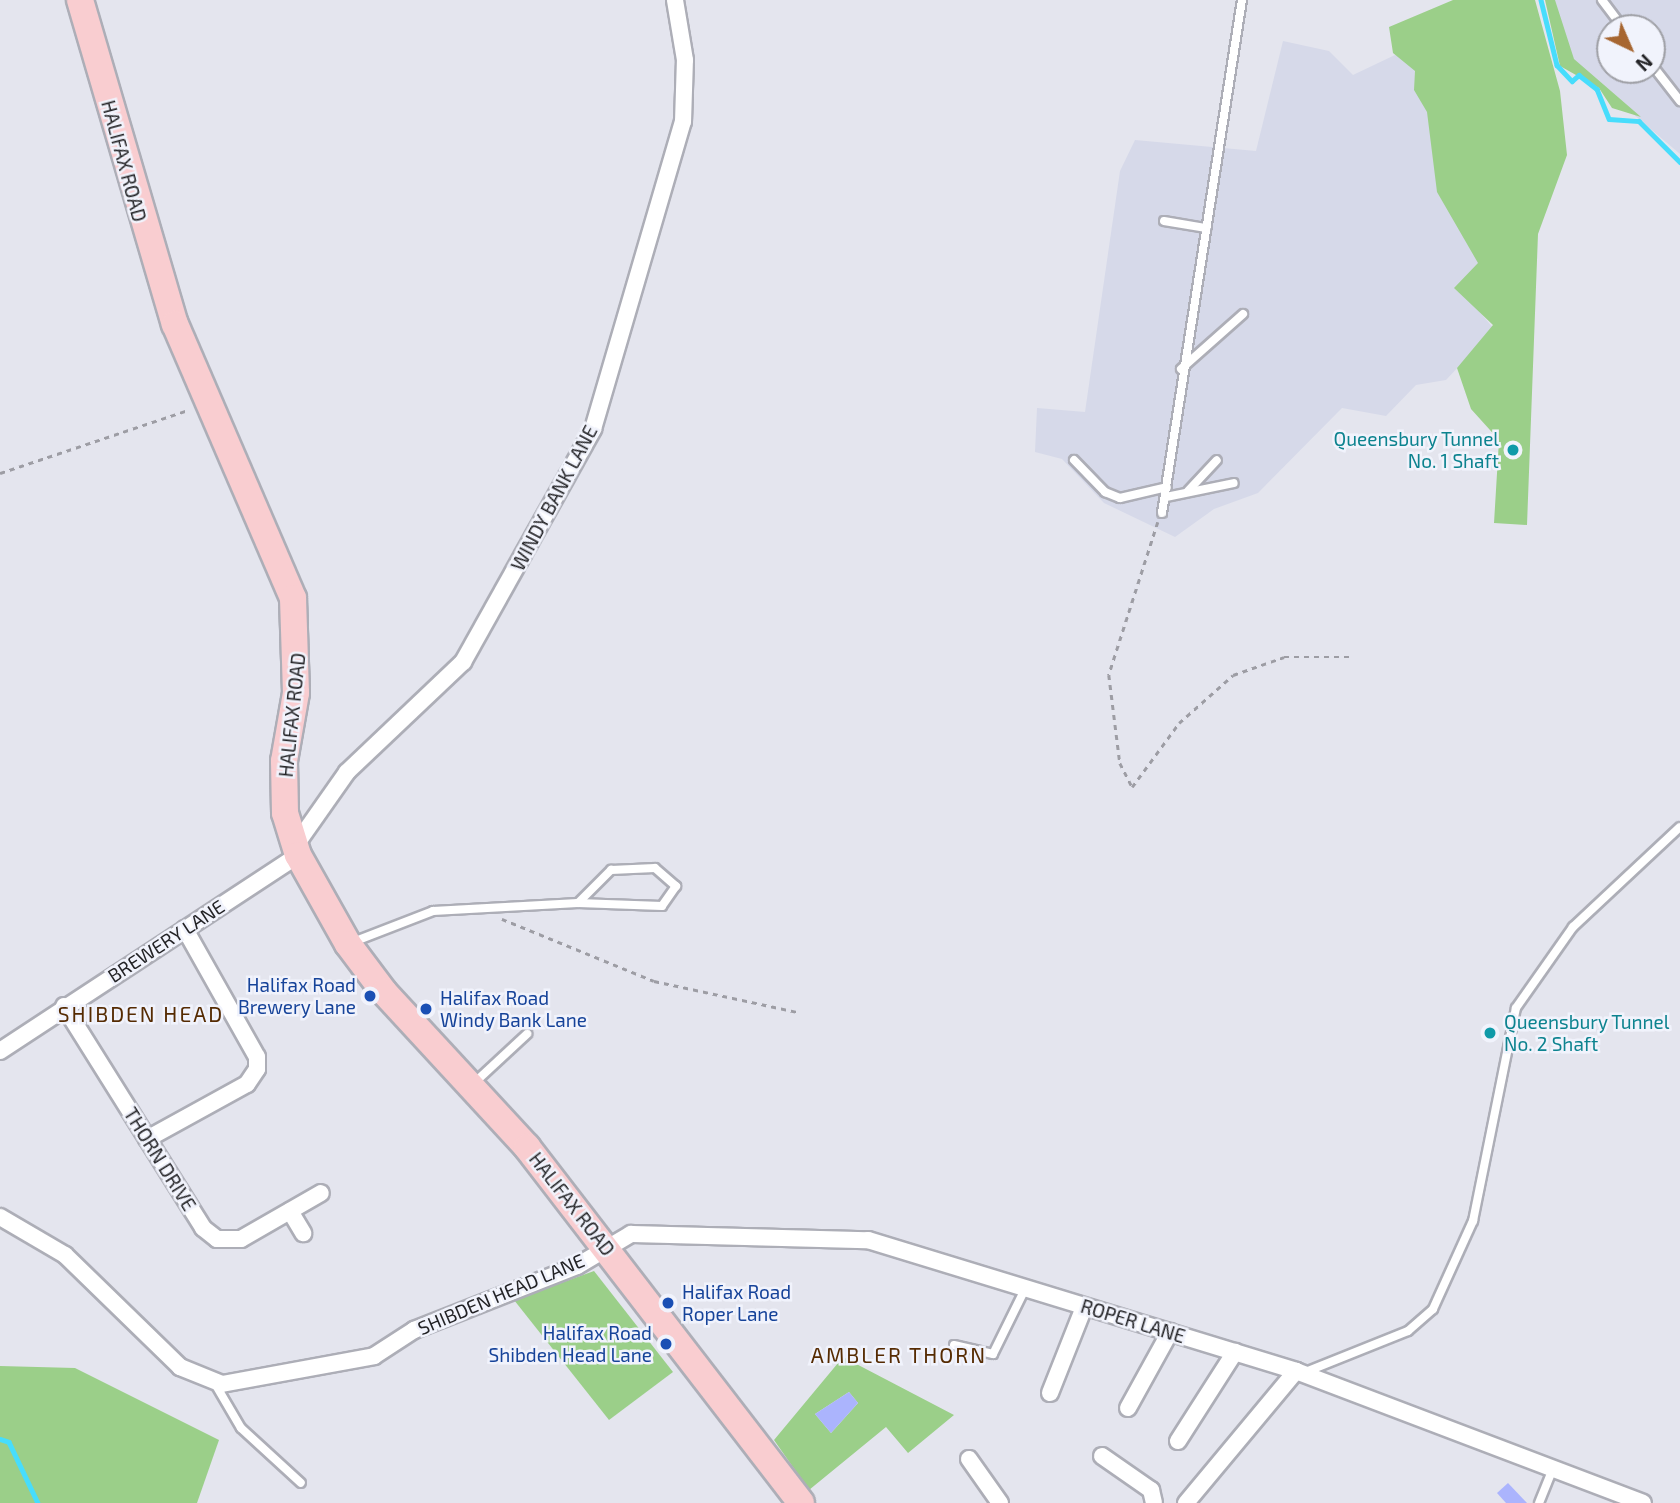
<!DOCTYPE html>
<html>
<head>
<meta charset="utf-8">
<style>
  body { margin:0 }
  #map { position:relative; width:1680px; height:1503px; overflow:hidden; background:#e4e5ee; font-family:"Exo 2",sans-serif }
  div>[style] { position:absolute }
  .built>* { inset:0; background:#d6d9e9 }
  .green>* { inset:0; background:#9bcf89 }
  .stream>* { height:4.5px; margin:-2.25px; padding:0 2.25px; transform-origin:2.25px; border-radius:2.25px; background:#47ddfc }
  .building>* { inset:0; background:#abb4fd }
  .path>* { height:2.5px; margin-top:-1.25px; transform-origin:0; background:repeating-linear-gradient(90deg,#9d9da4 0 5px,transparent 0 10px) }
  .roads { filter:drop-shadow(2px 0 #adaeb7) drop-shadow(-2px 0 #adaeb7) drop-shadow(0 2px #adaeb7) drop-shadow(0 -2px #adaeb7) }
  .service>* { height:8px; margin:-4px; padding:0 4px; transform-origin:4px; border-radius:4px; background:#fff }
  .minor>* { height:16px; margin:-8px; padding:0 8px; transform-origin:8px; border-radius:8px; background:#fff }
  .primary>* { height:26px; margin:-13px; padding:0 13px; transform-origin:13px; border-radius:13px; background:#f9cdd0 }
  .dots>* { width:19px; height:19px; translate:-50% -50%; box-sizing:border-box; border:4px solid #f1f3fc; border-radius:50% }
  span { translate:-50% -50%; white-space:nowrap; text-align:center; line-height:1.15; -webkit-text-stroke:5px #f1f3fc; paint-order:stroke }
  .street-label { font-size:19px; color:#232326 }
  .culture-label { font-size:19px; color:#0d838f }
  .right { translate:-100% -50%; text-align:right }
  .left { translate:0 -50%; text-align:left }
  .transit-label { font-size:19px; color:#164399 }
  .neighbourhood-label { font-size:21px; color:#552b02; letter-spacing:2px }
  .north { position:absolute; left:1596px; top:14px; width:70px; height:70px; box-sizing:border-box; background:#f1f3fc; border:2px solid #9fa0a6; border-radius:50%; rotate:136deg; font-size:19px; font-weight:700; line-height:28px; text-align:center; color:#232326 }
  .north::after { content:''; display:block; margin:auto; width:24px; height:32px; background:#a76631; clip-path:polygon(50% 0,100% 100%,50% 72%,0 100%) }
</style>
</head>
<body>
<div id="map">
  <div class="built">
    <div style="clip-path:polygon(evenodd,1552px 0,1680px 0,1680px 154px,1566px 57px,1552px 0,1610px 28px,1652px 28px,1652px 70px,1610px 70px,1610px 28px)"></div>
    <div style="clip-path:polygon(1283px 41px,1329px 51px,1353px 75px,1395px 55px,1419px 62px,1485px 267px,1462px 291px,1494px 329px,1446px 380px,1416px 385px,1386px 416px,1342px 408px,1258px 493px,1214px 509px,1175px 537px,1104px 503px,1062px 459px,1035px 452px,1037px 408px,1085px 412px,1120px 171px,1135px 140px,1256px 151px)"></div>
  </div>
  <div class="green">
    <div style="clip-path:polygon(1453px 0,1535px 0,1560px 91px,1567px 155px,1538px 234px,1527px 525px,1494px 523px,1499px 440px,1471px 409px,1457px 368px,1493px 325px,1454px 288px,1478px 263px,1437px 192px,1427px 112px,1414px 90px,1415px 71px,1393px 53px,1389px 27px)"></div>
    <div style="clip-path:polygon(1545px 0,1555px 0,1574px 59px,1641px 117px,1612px 108px,1599px 88px,1560px 66px)"></div>
    <div style="clip-path:polygon(594px 1271px,673px 1372px,609px 1420px,514px 1300px)"></div>
    <div style="clip-path:polygon(evenodd,843px 1357px,954px 1415px,908px 1453px,886px 1427px,809px 1490px,774px 1440px,843px 1357px,849px 1392px,858px 1403px,831px 1433px,815px 1414px,849px 1392px)"></div>
    <div style="clip-path:polygon(0 1366px,75px 1368px,219px 1440px,197px 1503px,0 1503px)"></div>
  </div>
  <div class="stream">
    <div style="left:1541px;top:0;width:67px;rotate:76.2deg"></div>
    <div style="left:1557px;top:65px;width:22px;rotate:47deg"></div>
    <div style="left:1572px;top:81px;width:9px;rotate:-41deg"></div>
    <div style="left:1579px;top:75px;width:23px;rotate:38deg"></div>
    <div style="left:1597px;top:89px;width:32px;rotate:68deg"></div>
    <div style="left:1609px;top:119px;width:30px;rotate:4deg"></div>
    <div style="left:1639px;top:121px;width:58px;rotate:45deg"></div>
    <div style="left:0;top:1439px;width:9px;rotate:18deg"></div>
    <div style="left:9px;top:1442px;width:68px;rotate:64.6deg"></div>
  </div>
  <div class="building">
    <div style="clip-path:polygon(849px 1392px,858px 1403px,831px 1433px,815px 1414px)"></div>
    <div style="clip-path:polygon(1508px 1483px,1527px 1503px,1506px 1503px,1497px 1493px)"></div>
  </div>
  <div class="path">
    <div style="left:0;top:473px;width:198px;rotate:-18.5deg"></div>
    <div style="left:1158px;top:522px;width:161px;rotate:107.8deg"></div>
    <div style="left:1109px;top:675px;width:89px;rotate:82.9deg"></div>
    <div style="left:1120px;top:763px;width:27px;rotate:63deg"></div>
    <div style="left:1132px;top:787px;width:79px;rotate:-53.7deg"></div>
    <div style="left:1179px;top:723px;width:72px;rotate:-41.6deg"></div>
    <div style="left:1233px;top:675px;width:54px;rotate:-19.4deg"></div>
    <div style="left:1284px;top:657px;width:68px"></div>
    <div style="left:502px;top:919px;width:164px;rotate:22.2deg"></div>
    <div style="left:654px;top:981px;width:146px;rotate:12.2deg"></div>
  </div>
  <div class="roads">
    <div class="service">
      <div style="left:1602px;top:0;width:35px;rotate:53deg"></div>
      <div style="left:1652px;top:65px;width:46px;rotate:52.1deg"></div>
      <div style="left:1164px;top:221px;width:43px;rotate:9.5deg"></div>
      <div style="left:1181px;top:369px;width:83px;rotate:-41.6deg"></div>
      <div style="left:1074px;top:460px;width:45px;rotate:45.9deg"></div>
      <div style="left:1105px;top:492px;width:16px;rotate:22deg"></div>
      <div style="left:1120px;top:498px;width:48px;rotate:-13.2deg"></div>
      <div style="left:1188px;top:491px;width:42px;rotate:-46.9deg"></div>
      <div style="left:1166px;top:497px;width:69px;rotate:-11.6deg"></div>
      <div style="left:1162px;top:513px;width:519px;rotate:-81.14deg"></div>
      <div style="left:353px;top:942px;width:86px;rotate:-21.2deg"></div>
      <div style="left:433px;top:911px;width:145px;rotate:-3.2deg"></div>
      <div style="left:578px;top:903px;width:47px;rotate:-45deg"></div>
      <div style="left:611px;top:870px;width:44px;rotate:-2.6deg"></div>
      <div style="left:655px;top:868px;width:28px;rotate:41deg"></div>
      <div style="left:676px;top:886px;width:24px;rotate:125deg"></div>
      <div style="left:662px;top:906px;width:84px;rotate:-178deg"></div>
      <div style="left:473px;top:1084px;width:74px;rotate:-42.8deg"></div>
      <div style="left:954px;top:1345px;width:40px;rotate:13deg"></div>
      <div style="left:993px;top:1354px;width:72px;rotate:-63.8deg"></div>
      <div style="left:1303px;top:1373px;width:113px;rotate:-21.8deg"></div>
      <div style="left:1408px;top:1331px;width:33px;rotate:-41deg"></div>
      <div style="left:1433px;top:1309px;width:97px;rotate:-65.6deg"></div>
      <div style="left:1473px;top:1221px;width:217px;rotate:-78.6deg"></div>
      <div style="left:1516px;top:1008px;width:99px;rotate:-54.9deg"></div>
      <div style="left:1573px;top:927px;width:146px;rotate:-43.1deg"></div>
      <div style="left:214px;top:1382px;width:53px;rotate:59.6deg"></div>
      <div style="left:241px;top:1428px;width:81px;rotate:42.5deg"></div>
      <div style="left:1539px;top:1503px;width:37px;rotate:-68deg"></div>
    </div>
    <div class="minor">
      <div style="left:295px;top:846px;width:90px;rotate:-54.9deg"></div>
      <div style="left:347px;top:772px;width:160px;rotate:-43.5deg"></div>
      <div style="left:463px;top:662px;width:267px;rotate:-60.8deg"></div>
      <div style="left:593px;top:429px;width:320px;rotate:-73.7deg"></div>
      <div style="left:683px;top:122px;width:62px;rotate:-88.2deg"></div>
      <div style="left:685px;top:60px;width:61px;rotate:-99.5deg"></div>
      <div style="left:64px;top:1006px;width:262px;rotate:57.9deg"></div>
      <div style="left:203px;top:1228px;width:18px;rotate:38deg"></div>
      <div style="left:217px;top:1239px;width:24px"></div>
      <div style="left:241px;top:1239px;width:92px;rotate:-29.9deg"></div>
      <div style="left:0;top:1051px;width:357px;rotate:-33.3deg"></div>
      <div style="left:147px;top:1139px;width:114px;rotate:-28.8deg"></div>
      <div style="left:247px;top:1084px;width:18px;rotate:-56deg"></div>
      <div style="left:257px;top:1069px;width:12px;rotate:-90deg"></div>
      <div style="left:257px;top:1057px;width:147px;rotate:-119.4deg"></div>
      <div style="left:290px;top:1211px;width:26px;rotate:59deg"></div>
      <div style="left:0;top:1217px;width:75px;rotate:30.3deg"></div>
      <div style="left:65px;top:1255px;width:161px;rotate:44.2deg"></div>
      <div style="left:180px;top:1367px;width:45px;rotate:22deg"></div>
      <div style="left:222px;top:1384px;width:155px;rotate:-10.4deg"></div>
      <div style="left:374px;top:1356px;width:48px;rotate:-33deg"></div>
      <div style="left:414px;top:1330px;width:175px;rotate:-21.4deg"></div>
      <div style="left:577px;top:1266px;width:63px;rotate:-30.7deg"></div>
      <div style="left:631px;top:1234px;width:237px;rotate:1.5deg"></div>
      <div style="left:868px;top:1240px;width:448px;rotate:17deg"></div>
      <div style="left:1296px;top:1371px;width:371px;rotate:20.8deg"></div>
      <div style="left:1050px;top:1393px;width:92px;rotate:-68.4deg"></div>
      <div style="left:1128px;top:1408px;width:87px;rotate:-61.1deg"></div>
      <div style="left:1178px;top:1441px;width:106px;rotate:-57.4deg"></div>
      <div style="left:1102px;top:1456px;width:60px;rotate:34.8deg"></div>
      <div style="left:1151px;top:1490px;width:13px;rotate:77deg"></div>
      <div style="left:969px;top:1459px;width:54px;rotate:54.8deg"></div>
      <div style="left:1186px;top:1503px;width:172px;rotate:-50.2deg"></div>
    </div>
    <div class="primary">
      <div style="left:80px;top:0;width:338px;rotate:73.7deg"></div>
      <div style="left:175px;top:324px;width:298px;rotate:66.7deg"></div>
      <div style="left:293px;top:598px;width:95px;rotate:88.2deg"></div>
      <div style="left:296px;top:693px;width:69px;rotate:100deg"></div>
      <div style="left:284px;top:761px;width:52px;rotate:88.9deg"></div>
      <div style="left:285px;top:813px;width:44px;rotate:72.8deg"></div>
      <div style="left:298px;top:855px;width:102px;rotate:60.7deg"></div>
      <div style="left:348px;top:944px;width:60px;rotate:53.1deg"></div>
      <div style="left:384px;top:992px;width:211px;rotate:47.3deg"></div>
      <div style="left:527px;top:1147px;width:449px;rotate:52.4deg"></div>
    </div>
  </div>
  <div class="dots">
    <div style="left:1513px;top:450px;background:#0f9aa8"></div>
    <div style="left:370px;top:996px;background:#1a4fb4"></div>
    <div style="left:426px;top:1009px;background:#1a4fb4"></div>
    <div style="left:1490px;top:1033px;background:#0f9aa8"></div>
    <div style="left:668px;top:1303px;background:#1a4fb4"></div>
    <div style="left:666px;top:1344px;background:#1a4fb4"></div>
  </div>
  <div class="street-label">
    <span style="left:124px;top:161px;rotate:75deg">HALIFAX ROAD</span>
    <span style="left:554px;top:498px;rotate:-62deg">WINDY BANK LANE</span>
    <span style="left:292px;top:715px;rotate:-84deg">HALIFAX ROAD</span>
    <span style="left:166px;top:941px;rotate:-33deg">BREWERY LANE</span>
    <span style="left:160px;top:1159px;rotate:58deg">THORN DRIVE</span>
    <span style="left:572px;top:1204px;rotate:52deg">HALIFAX ROAD</span>
    <span style="left:501px;top:1294px;rotate:-23deg">SHIBDEN HEAD LANE</span>
    <span style="left:1133px;top:1321px;rotate:17deg">ROPER LANE</span>
  </div>
  <div class="culture-label">
    <span class="right" style="left:1499px;top:450px">Queensbury Tunnel<br>No. 1 Shaft</span>
    <span class="left" style="left:1504px;top:1033px">Queensbury Tunnel<br>No. 2 Shaft</span>
  </div>
  <div class="transit-label">
    <span class="right" style="left:356px;top:996px">Halifax Road<br>Brewery Lane</span>
    <span class="left" style="left:440px;top:1009px">Halifax Road<br>Windy Bank Lane</span>
    <span class="left" style="left:682px;top:1303px">Halifax Road<br>Roper Lane</span>
    <span class="right" style="left:652px;top:1344px">Halifax Road<br>Shibden Head Lane</span>
  </div>
  <div class="neighbourhood-label">
    <span style="left:141px;top:1014px">SHIBDEN HEAD</span>
    <span style="left:899px;top:1355px">AMBLER THORN</span>
  </div>
  <div class="north">N</div>
</div>
</body>
</html>
